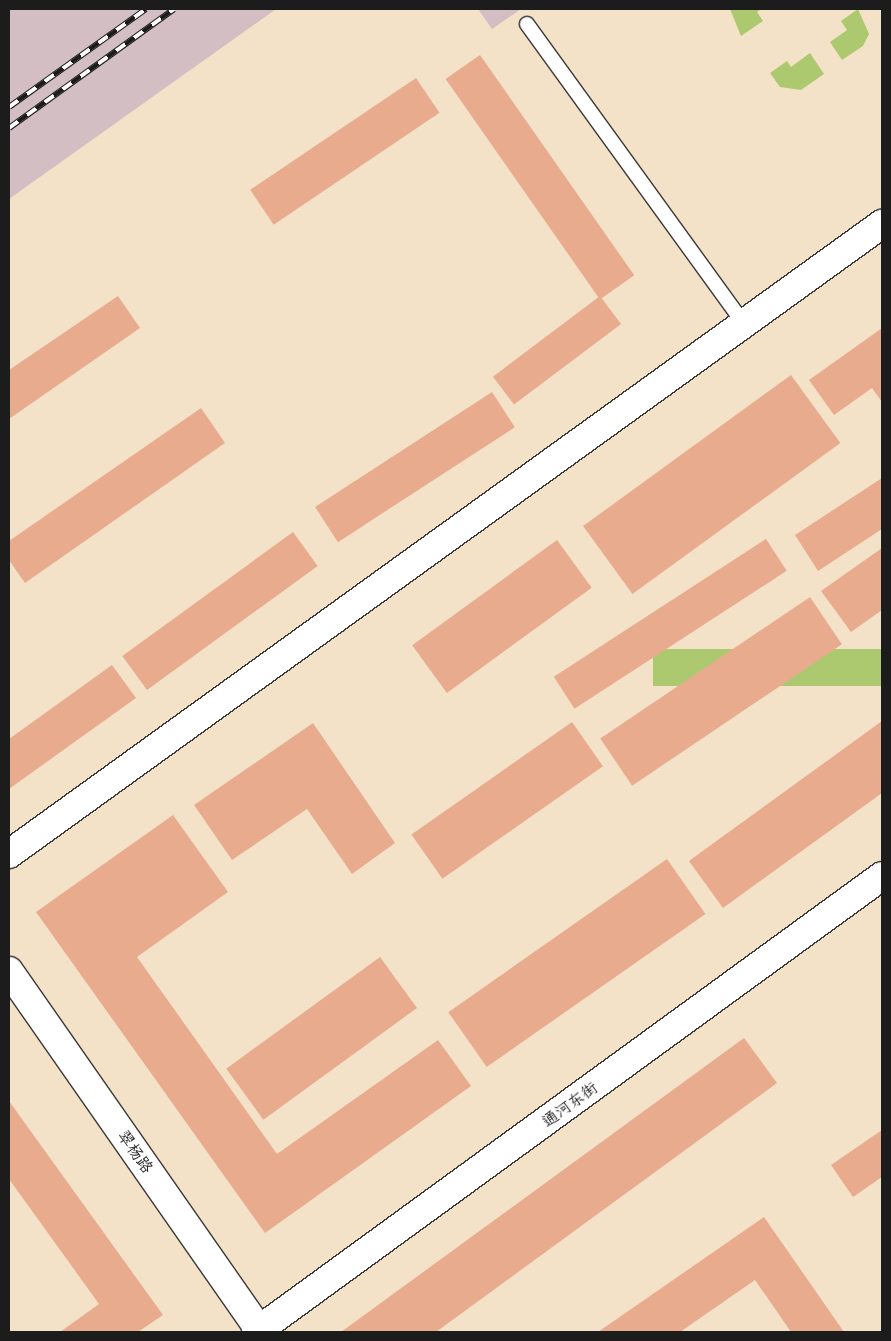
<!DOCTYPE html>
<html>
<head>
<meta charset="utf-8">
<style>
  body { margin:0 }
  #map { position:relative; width:891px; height:1341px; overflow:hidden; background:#f3e2c7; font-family:Sriracha,"LXGW WenKai TC",sans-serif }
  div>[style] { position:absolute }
  .industrial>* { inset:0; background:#d2bec3 }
  .green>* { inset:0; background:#adc96f; transform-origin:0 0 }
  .building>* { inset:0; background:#e9ab8e; transform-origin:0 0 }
  .roads { filter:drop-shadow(1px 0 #3c3a36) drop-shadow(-1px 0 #3c3a36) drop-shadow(0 1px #3c3a36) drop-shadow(0 -1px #3c3a36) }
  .service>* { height:14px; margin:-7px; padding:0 7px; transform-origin:7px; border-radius:7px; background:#fff }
  .tertiary>* { height:28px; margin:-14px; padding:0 14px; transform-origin:14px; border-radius:14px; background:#fff }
  .secondary>* { height:28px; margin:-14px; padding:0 14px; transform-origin:14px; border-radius:14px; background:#fff }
  .rail>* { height:5.5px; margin-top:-2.75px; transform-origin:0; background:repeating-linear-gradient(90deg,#fff 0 11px,#1c1c1c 0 22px); box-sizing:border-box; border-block:1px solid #1c1c1c }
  span { translate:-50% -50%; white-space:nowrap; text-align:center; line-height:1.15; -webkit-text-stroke:5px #fff; paint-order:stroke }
  .street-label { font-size:16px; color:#1c1c1c }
  .frame { position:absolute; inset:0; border:10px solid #1c1c1c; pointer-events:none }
</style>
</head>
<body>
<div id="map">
  <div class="industrial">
    <div style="clip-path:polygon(9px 9px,276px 9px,9px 199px)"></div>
    <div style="clip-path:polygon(478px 9px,521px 9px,492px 29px)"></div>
  </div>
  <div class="green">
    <div style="clip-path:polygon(730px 9px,761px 9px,757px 12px,763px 21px,741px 36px)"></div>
    <div style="clip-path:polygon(858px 9px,869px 34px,863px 46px,842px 60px,830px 42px,847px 30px,841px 21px)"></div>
    <div style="clip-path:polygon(810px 53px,824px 74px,801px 90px,780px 87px,770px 73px,787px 61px,791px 67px)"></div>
    <div style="left:882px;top:649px;width:37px;height:229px;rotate:90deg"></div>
  </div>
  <div class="building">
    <div style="left:480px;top:55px;width:269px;height:42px;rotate:55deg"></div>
    <div style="left:416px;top:78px;width:42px;height:200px;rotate:56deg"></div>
    <div style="clip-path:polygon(118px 296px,140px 328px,9px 419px,9px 370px)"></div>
    <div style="left:600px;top:296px;width:35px;height:134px;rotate:53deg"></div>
    <div style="clip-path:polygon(882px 328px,882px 402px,872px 388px,834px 415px,809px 380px)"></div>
    <div style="left:791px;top:375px;width:84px;height:257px;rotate:54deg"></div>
    <div style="left:492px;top:392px;width:42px;height:211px;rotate:57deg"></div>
    <div style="clip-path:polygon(201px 408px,225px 443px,25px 583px,9px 560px,9px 541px)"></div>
    <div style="clip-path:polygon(882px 478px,882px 529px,818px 571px,795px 535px)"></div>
    <div style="left:293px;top:532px;width:42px;height:211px;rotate:54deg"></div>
    <div style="left:766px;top:539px;width:38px;height:253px;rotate:57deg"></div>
    <div style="left:557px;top:540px;width:59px;height:179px;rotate:54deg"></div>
    <div style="clip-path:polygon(882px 548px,882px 610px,851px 632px,821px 591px)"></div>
    <div style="left:810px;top:597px;width:57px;height:253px;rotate:56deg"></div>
    <div style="clip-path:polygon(112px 665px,136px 698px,9px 789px,9px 739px)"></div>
    <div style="clip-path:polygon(882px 721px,882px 793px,723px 908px,689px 861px)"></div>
    <div style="left:572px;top:722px;width:54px;height:196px;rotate:55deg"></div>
    <div style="clip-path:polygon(313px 723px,395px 843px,352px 874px,307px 809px,232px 860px,194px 805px)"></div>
    <div style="clip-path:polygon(173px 815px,228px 892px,137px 957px,277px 1154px,438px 1040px,471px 1086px,265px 1233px,36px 912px)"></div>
    <div style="left:667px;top:859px;width:67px;height:267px;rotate:55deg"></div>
    <div style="left:380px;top:957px;width:63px;height:190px;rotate:54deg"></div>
    <div style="clip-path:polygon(744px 1038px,777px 1083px,436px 1332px,341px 1332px)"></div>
    <div style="clip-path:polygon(9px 1101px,163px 1315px,138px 1332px,60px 1332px,99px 1304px,9px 1179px)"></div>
    <div style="clip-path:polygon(882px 1130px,882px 1177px,853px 1197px,831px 1165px)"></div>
    <div style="clip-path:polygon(764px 1217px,844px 1332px,791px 1332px,755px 1280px,680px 1332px,598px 1332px)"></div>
  </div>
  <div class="roads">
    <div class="service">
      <div style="left:527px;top:24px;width:370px;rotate:54.1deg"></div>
    </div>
    <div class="tertiary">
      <div style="left:9px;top:971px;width:440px;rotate:55.1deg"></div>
    </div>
    <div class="secondary">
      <div style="left:9px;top:854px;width:1077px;rotate:-35.82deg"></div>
      <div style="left:256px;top:1332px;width:774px;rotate:-36.07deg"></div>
    </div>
  </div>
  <div class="rail">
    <div style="left:9px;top:107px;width:168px;rotate:-35.6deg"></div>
    <div style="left:9px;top:128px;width:203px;rotate:-35.8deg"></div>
  </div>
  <div class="street-label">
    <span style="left:570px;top:1105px;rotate:-36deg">通河东街</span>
    <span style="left:135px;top:1152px;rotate:55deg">翠杨路</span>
  </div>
  <div class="frame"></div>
</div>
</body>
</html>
